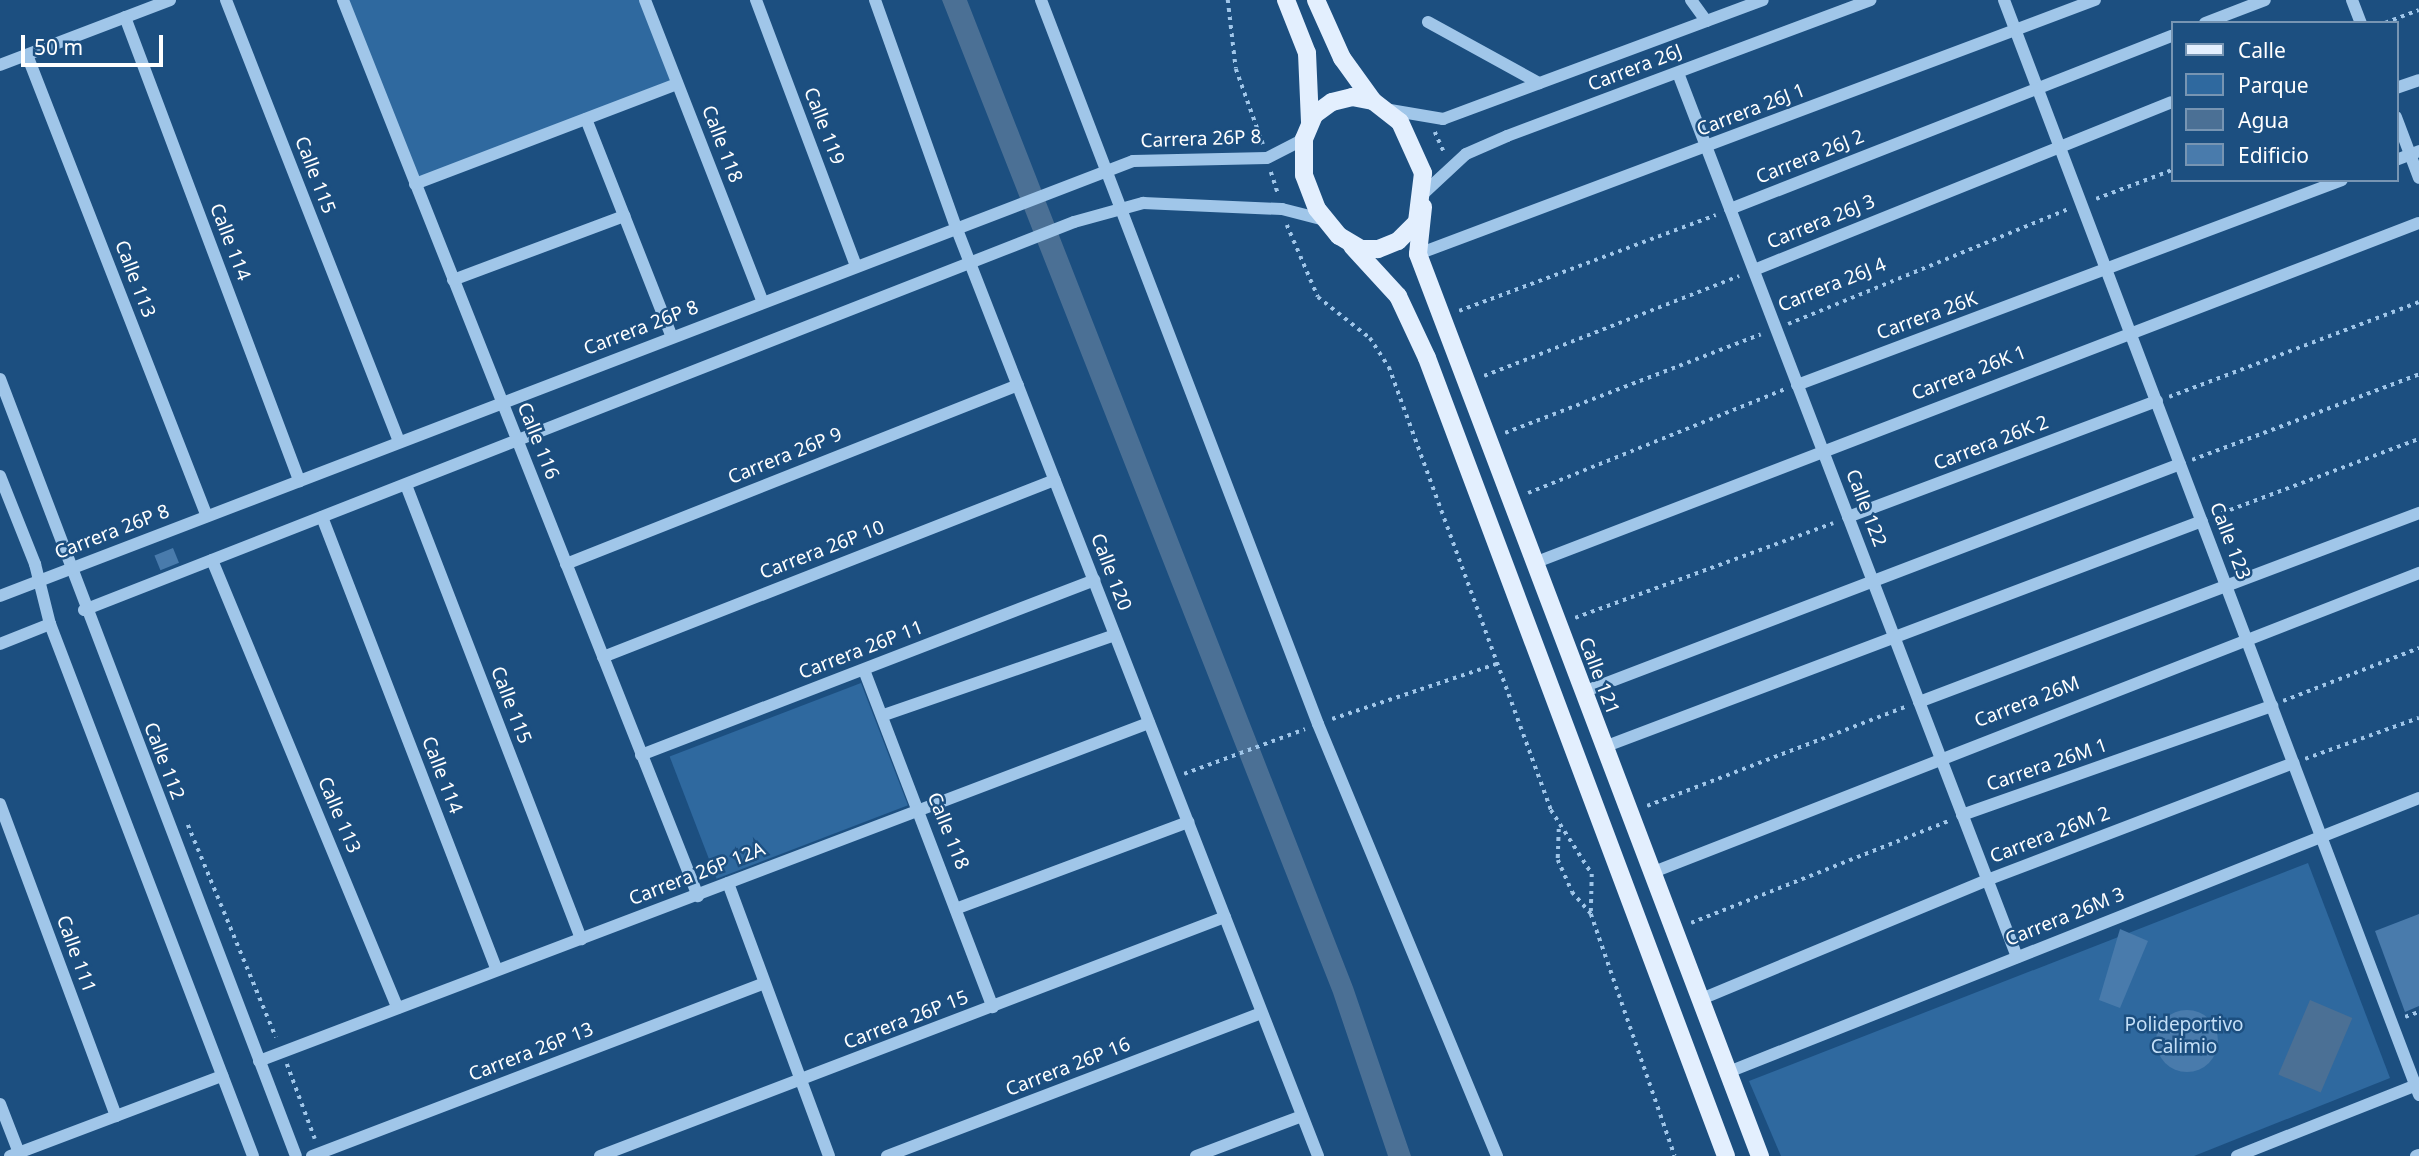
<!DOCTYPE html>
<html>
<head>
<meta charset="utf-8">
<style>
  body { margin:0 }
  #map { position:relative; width:2419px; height:1156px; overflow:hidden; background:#1c4f80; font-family:"Noto Sans",sans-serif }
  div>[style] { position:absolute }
  .green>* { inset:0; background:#2f699f; transform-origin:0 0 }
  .water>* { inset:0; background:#4b7095; transform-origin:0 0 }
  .building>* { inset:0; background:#497bac; transform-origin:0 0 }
  .round { border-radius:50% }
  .path>* { height:3.5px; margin-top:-1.75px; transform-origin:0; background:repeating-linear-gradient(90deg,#a0c6e9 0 3.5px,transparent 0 8.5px) }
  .minor>* { height:12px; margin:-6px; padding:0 6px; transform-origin:6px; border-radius:6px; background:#a0c6e9 }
  .major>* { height:18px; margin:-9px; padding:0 9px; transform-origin:9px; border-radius:9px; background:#e3effe }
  span { translate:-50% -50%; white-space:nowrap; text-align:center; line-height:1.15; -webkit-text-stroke:5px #1c4f80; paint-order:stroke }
  .street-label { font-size:19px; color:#fff }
  .park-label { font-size:19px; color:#c4dff7 }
  .legend { position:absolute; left:2171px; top:21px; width:228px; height:161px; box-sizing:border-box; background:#1c4f80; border:2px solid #7795b3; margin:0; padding:9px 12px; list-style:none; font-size:21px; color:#fff }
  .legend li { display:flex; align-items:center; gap:14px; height:35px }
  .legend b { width:35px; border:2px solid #7795b3 }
  .scale { position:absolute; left:21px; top:35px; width:142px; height:32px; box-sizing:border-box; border:4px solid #fff; border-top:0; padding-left:9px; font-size:21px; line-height:24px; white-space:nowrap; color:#fff; -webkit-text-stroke:5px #1c4f80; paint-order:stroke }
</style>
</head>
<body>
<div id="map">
  <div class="green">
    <div style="clip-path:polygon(343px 0,645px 0,677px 84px,415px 184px)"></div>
    <div style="left:861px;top:683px;width:131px;height:205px;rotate:69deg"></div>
    <div style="clip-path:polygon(2308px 863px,2390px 1078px,2194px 1156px,1781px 1156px,1749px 1081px)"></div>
  </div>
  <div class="water">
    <div style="clip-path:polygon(942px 0,967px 0,1353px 987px,1411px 1156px,1388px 1156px,1333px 993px)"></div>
    <div style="left:2310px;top:1000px;width:46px;height:81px;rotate:23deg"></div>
  </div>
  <div class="building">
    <div style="left:173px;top:548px;width:16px;height:20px;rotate:68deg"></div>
    <div style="clip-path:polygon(2419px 914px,2419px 1006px,2405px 1012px,2375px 931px)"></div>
    <div style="clip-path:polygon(2120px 929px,2148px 941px,2120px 1008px,2099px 1000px)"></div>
    <div class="round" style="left:2156px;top:1010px;width:62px;height:62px"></div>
  </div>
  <div class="path">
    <div style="left:1228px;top:0;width:69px;rotate:83.4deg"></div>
    <div style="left:1236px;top:69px;width:80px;rotate:70.2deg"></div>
    <div style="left:2385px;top:23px;width:36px;rotate:-21deg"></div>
    <div style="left:1435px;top:132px;width:24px;rotate:66deg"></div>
    <div style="left:1271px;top:172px;width:23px;rotate:72deg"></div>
    <div style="left:2096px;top:199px;width:81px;rotate:-20.9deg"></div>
    <div style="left:1287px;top:225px;width:78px;rotate:66.7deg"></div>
    <div style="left:1318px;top:297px;width:66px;rotate:38.3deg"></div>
    <div style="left:1370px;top:338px;width:35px;rotate:57deg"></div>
    <div style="left:1389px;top:367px;width:472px;rotate:69.9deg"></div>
    <div style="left:1551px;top:810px;width:76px;rotate:57.4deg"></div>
    <div style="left:1592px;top:874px;width:40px;rotate:91.4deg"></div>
    <div style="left:1459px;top:311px;width:274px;rotate:-20.5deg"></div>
    <div style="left:1788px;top:324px;width:304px;rotate:-22.3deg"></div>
    <div style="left:1484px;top:376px;width:274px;rotate:-21.4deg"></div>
    <div style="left:2169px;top:397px;width:267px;rotate:-20.8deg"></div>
    <div style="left:1505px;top:433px;width:274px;rotate:-21.1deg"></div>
    <div style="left:2192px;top:460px;width:243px;rotate:-20.7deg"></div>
    <div style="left:1528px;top:493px;width:277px;rotate:-22deg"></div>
    <div style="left:2214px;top:516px;width:219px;rotate:-20.6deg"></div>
    <div style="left:1575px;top:618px;width:275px;rotate:-20.2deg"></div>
    <div style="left:2283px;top:701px;width:146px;rotate:-21.3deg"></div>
    <div style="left:1332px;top:719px;width:176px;rotate:-18.5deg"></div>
    <div style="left:2305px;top:759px;width:121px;rotate:-19.8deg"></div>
    <div style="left:1184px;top:774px;width:129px;rotate:-20.4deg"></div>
    <div style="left:1647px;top:806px;width:276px;rotate:-21deg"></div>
    <div style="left:188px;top:825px;width:230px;rotate:67.5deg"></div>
    <div style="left:1559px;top:829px;width:31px;rotate:92deg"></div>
    <div style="left:1558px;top:860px;width:35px;rotate:66deg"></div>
    <div style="left:1572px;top:892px;width:29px;rotate:49deg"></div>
    <div style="left:1591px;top:914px;width:256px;rotate:70.9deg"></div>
    <div style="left:1691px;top:923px;width:280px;rotate:-21.6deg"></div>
    <div style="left:2405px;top:1017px;width:15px;rotate:-20deg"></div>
    <div style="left:287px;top:1064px;width:80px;rotate:69.5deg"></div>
  </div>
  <div class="minor">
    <div style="left:226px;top:0;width:475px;rotate:68.6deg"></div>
    <div style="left:343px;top:0;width:964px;rotate:68.39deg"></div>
    <div style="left:645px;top:0;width:324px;rotate:68.7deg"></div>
    <div style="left:756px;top:0;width:284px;rotate:69.4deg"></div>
    <div style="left:875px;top:0;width:241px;rotate:70.4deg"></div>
    <div style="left:956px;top:227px;width:997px;rotate:68.71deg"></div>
    <div style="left:1041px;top:0;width:775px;rotate:69.06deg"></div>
    <div style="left:1318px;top:724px;width:468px;rotate:67.5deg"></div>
    <div style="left:1691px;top:0;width:26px;rotate:54deg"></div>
    <div style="left:2004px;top:0;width:1171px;rotate:69.24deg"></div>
    <div style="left:2352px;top:0;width:25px;rotate:69deg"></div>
    <div style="left:125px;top:17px;width:496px;rotate:69.4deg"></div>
    <div style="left:1428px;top:22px;width:127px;rotate:28.8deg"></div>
    <div style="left:2205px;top:23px;width:64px;rotate:-21deg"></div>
    <div style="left:27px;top:55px;width:495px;rotate:68.7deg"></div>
    <div style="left:0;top:65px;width:182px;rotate:-20.9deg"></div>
    <div style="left:1678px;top:73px;width:947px;rotate:69.02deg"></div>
    <div style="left:2396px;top:88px;width:24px;rotate:-19deg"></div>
    <div style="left:1390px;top:110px;width:54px;rotate:9.6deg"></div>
    <div style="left:1443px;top:119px;width:341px;rotate:-20.4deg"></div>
    <div style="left:2396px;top:117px;width:65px;rotate:69.3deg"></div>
    <div style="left:586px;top:119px;width:234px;rotate:68.5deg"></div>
    <div style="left:2396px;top:160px;width:25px;rotate:-21deg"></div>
    <div style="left:415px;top:184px;width:280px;rotate:-20.9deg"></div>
    <div style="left:1425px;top:192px;width:56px;rotate:-42.8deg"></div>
    <div style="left:1466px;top:154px;width:45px;rotate:-23.7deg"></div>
    <div style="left:1507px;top:136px;width:388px;rotate:-20.5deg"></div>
    <div style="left:1730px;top:209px;width:475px;rotate:-21.4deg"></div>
    <div style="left:1418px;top:254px;width:723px;rotate:-20.57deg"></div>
    <div style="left:1754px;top:270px;width:450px;rotate:-21.9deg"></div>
    <div style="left:453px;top:280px;width:183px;rotate:-20.5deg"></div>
    <div style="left:0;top:379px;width:831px;rotate:69.15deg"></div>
    <div style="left:1797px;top:385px;width:582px;rotate:-20.61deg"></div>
    <div style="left:0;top:476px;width:95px;rotate:68.3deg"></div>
    <div style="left:35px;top:564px;width:62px;rotate:76deg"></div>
    <div style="left:50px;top:624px;width:569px;rotate:69.11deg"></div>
    <div style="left:406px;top:485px;width:487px;rotate:68.9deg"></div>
    <div style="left:322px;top:517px;width:484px;rotate:68.9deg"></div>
    <div style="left:1848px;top:517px;width:330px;rotate:-20.6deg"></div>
    <div style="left:212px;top:560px;width:485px;rotate:67.5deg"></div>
    <div style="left:1534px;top:563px;width:948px;rotate:-21.02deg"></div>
    <div style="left:566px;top:564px;width:486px;rotate:-21.6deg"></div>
    <div style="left:0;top:596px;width:1214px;rotate:-21deg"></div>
    <div style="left:1133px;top:161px;width:134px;rotate:-1.3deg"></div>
    <div style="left:1267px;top:158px;width:42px;rotate:-27.2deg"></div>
    <div style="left:84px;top:610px;width:1063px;rotate:-21.4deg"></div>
    <div style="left:1074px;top:222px;width:72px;rotate:-15.4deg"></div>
    <div style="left:1143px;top:203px;width:139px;rotate:2.5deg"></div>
    <div style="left:1282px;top:209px;width:44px;rotate:14.3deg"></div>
    <div style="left:0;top:644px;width:54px;rotate:-21.8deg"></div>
    <div style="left:603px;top:657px;width:485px;rotate:-21.4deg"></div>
    <div style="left:864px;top:670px;width:361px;rotate:69.1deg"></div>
    <div style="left:1583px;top:692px;width:639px;rotate:-20.9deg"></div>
    <div style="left:1919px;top:702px;width:535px;rotate:-20.71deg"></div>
    <div style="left:884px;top:715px;width:244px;rotate:-19.1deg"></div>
    <div style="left:1604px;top:747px;width:639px;rotate:-20.7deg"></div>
    <div style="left:641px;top:755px;width:486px;rotate:-21.1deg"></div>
    <div style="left:0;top:804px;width:333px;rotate:69.6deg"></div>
    <div style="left:1962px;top:815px;width:329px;rotate:-19.4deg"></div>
    <div style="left:1651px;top:873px;width:825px;rotate:-21.34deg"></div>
    <div style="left:728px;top:883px;width:291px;rotate:69.7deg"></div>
    <div style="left:958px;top:908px;width:246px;rotate:-20.5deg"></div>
    <div style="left:1699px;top:1000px;width:312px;rotate:-22.6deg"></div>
    <div style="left:1987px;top:880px;width:328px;rotate:-20.9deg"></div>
    <div style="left:259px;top:1061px;width:952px;rotate:-20.8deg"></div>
    <div style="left:1726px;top:1073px;width:746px;rotate:-21.64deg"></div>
    <div style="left:0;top:1104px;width:53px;rotate:68.8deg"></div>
    <div style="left:10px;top:1156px;width:227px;rotate:-20.7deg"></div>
    <div style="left:312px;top:1156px;width:483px;rotate:-20.9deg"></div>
    <div style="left:600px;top:1156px;width:669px;rotate:-20.93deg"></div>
    <div style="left:887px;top:1156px;width:401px;rotate:-20.9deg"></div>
    <div style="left:1196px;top:1156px;width:113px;rotate:-20.7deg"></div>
    <div style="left:2237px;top:1156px;width:196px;rotate:-21.6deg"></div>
    <div style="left:2416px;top:1156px;width:3px;rotate:-18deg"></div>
  </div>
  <div class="major">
    <div style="left:1286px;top:0;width:57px;rotate:68.4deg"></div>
    <div style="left:1307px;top:53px;width:69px;rotate:87.5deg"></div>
    <div style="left:1316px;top:0;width:64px;rotate:65.9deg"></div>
    <div style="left:1342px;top:58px;width:53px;rotate:54.2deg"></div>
    <div style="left:1352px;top:97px;width:21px;rotate:11deg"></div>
    <div style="left:1373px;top:101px;width:34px;rotate:38deg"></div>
    <div style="left:1400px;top:122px;width:56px;rotate:65.7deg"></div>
    <div style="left:1423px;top:173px;width:49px;rotate:97deg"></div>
    <div style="left:1417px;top:222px;width:27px;rotate:135deg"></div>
    <div style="left:1398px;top:241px;width:22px;rotate:158deg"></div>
    <div style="left:1378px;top:249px;width:17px;rotate:180deg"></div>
    <div style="left:1361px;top:249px;width:26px;rotate:-149deg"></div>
    <div style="left:1339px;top:236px;width:35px;rotate:-129deg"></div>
    <div style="left:1317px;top:209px;width:36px;rotate:-111deg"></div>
    <div style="left:1304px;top:175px;width:36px;rotate:-90deg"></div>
    <div style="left:1304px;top:139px;width:26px;rotate:-67deg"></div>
    <div style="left:1314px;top:115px;width:22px;rotate:-36deg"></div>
    <div style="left:1332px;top:102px;width:21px;rotate:-14deg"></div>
    <div style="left:1423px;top:207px;width:47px;rotate:96.1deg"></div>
    <div style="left:1418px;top:254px;width:965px;rotate:69.24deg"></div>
    <div style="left:1352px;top:246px;width:68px;rotate:47.4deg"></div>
    <div style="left:1398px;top:296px;width:68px;rotate:64.9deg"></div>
    <div style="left:1427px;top:358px;width:852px;rotate:69.46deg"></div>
  </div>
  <div class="street-label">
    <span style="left:1635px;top:68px;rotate:-21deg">Carrera 26J</span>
    <span style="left:1751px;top:110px;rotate:-21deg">Carrera 26J 1</span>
    <span style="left:824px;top:126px;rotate:69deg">Calle 119</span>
    <span style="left:1201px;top:139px;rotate:-2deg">Carrera 26P 8</span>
    <span style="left:722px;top:144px;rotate:69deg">Calle 118</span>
    <span style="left:1810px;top:157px;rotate:-22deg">Carrera 26J 2</span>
    <span style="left:315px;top:175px;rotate:69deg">Calle 115</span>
    <span style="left:1821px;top:222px;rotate:-22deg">Carrera 26J 3</span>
    <span style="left:230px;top:242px;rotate:69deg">Calle 114</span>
    <span style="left:135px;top:279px;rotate:69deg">Calle 113</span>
    <span style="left:1832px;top:285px;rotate:-22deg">Carrera 26J 4</span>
    <span style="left:1927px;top:316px;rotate:-20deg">Carrera 26K</span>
    <span style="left:641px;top:328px;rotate:-21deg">Carrera 26P 8</span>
    <span style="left:1969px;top:373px;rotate:-21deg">Carrera 26K 1</span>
    <span style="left:538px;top:441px;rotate:68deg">Calle 116</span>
    <span style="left:1991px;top:443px;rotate:-21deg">Carrera 26K 2</span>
    <span style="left:785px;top:456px;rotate:-22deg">Carrera 26P 9</span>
    <span style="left:1866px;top:508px;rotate:69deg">Calle 122</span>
    <span style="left:112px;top:532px;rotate:-21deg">Carrera 26P 8</span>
    <span style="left:2230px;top:541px;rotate:69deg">Calle 123</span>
    <span style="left:822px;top:550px;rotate:-21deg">Carrera 26P 10</span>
    <span style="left:1111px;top:572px;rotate:69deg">Calle 120</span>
    <span style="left:861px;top:650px;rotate:-21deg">Carrera 26P 11</span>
    <span style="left:1599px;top:676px;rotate:69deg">Calle 121</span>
    <span style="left:2027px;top:702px;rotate:-21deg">Carrera 26M</span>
    <span style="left:511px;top:705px;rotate:69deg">Calle 115</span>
    <span style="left:164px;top:761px;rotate:69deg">Calle 112</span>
    <span style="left:2047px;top:765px;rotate:-19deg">Carrera 26M 1</span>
    <span style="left:442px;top:775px;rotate:69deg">Calle 114</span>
    <span style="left:339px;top:815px;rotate:67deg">Calle 113</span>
    <span style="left:948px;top:831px;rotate:68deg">Calle 118</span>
    <span style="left:2050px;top:835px;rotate:-21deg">Carrera 26M 2</span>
    <span style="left:697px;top:874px;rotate:-21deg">Carrera 26P 12A</span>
    <span style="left:2065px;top:917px;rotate:-22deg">Carrera 26M 3</span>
    <span style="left:76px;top:954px;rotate:70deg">Calle 111</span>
    <span style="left:906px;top:1020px;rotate:-21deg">Carrera 26P 15</span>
    <span style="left:531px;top:1052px;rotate:-21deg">Carrera 26P 13</span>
    <span style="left:1068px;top:1067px;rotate:-21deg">Carrera 26P 16</span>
  </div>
  <div class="park-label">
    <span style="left:2184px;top:1036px">Polideportivo<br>Calimio</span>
  </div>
  <ul class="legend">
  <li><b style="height:9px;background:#e3effe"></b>Calle</li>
  <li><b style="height:19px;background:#2f699f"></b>Parque</li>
  <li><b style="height:19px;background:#4b7095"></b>Agua</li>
  <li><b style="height:19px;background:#497bac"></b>Edificio</li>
  </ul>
  <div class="scale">50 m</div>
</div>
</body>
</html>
